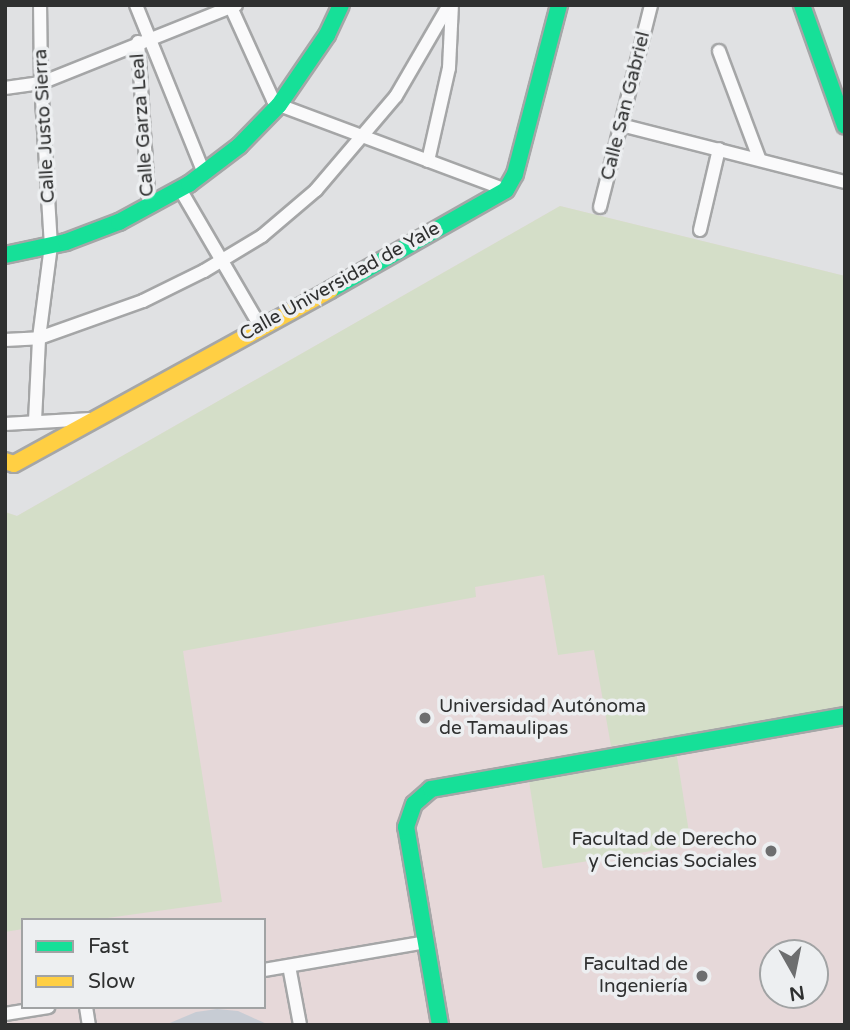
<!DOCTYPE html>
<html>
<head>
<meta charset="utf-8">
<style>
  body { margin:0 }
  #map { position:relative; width:850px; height:1030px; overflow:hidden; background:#e0e1e3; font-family:"Varela Round",sans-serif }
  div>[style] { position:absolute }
  .education>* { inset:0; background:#e6d8d9 }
  .green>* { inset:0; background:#d4dec8; transform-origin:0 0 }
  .building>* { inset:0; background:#c7ccd4 }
  .roads { filter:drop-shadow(2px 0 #a5a6a7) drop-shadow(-2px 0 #a5a6a7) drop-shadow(0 2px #a5a6a7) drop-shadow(0 -2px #a5a6a7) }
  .street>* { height:12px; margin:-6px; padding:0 6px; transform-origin:6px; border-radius:6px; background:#fafafb }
  .fast>* { height:16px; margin:-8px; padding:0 8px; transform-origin:8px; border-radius:8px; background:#16e098 }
  .slow>* { height:16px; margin:-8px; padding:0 8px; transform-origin:8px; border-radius:8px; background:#ffcf43 }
  .dots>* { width:19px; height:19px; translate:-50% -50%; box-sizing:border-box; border:4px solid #edeff1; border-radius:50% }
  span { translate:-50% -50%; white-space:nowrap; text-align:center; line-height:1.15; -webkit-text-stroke:7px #edeff1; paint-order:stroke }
  .street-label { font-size:19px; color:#2f3030 }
  .poi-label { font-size:19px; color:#2f3030 }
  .left { translate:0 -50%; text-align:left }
  .right { translate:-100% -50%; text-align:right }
  .frame { position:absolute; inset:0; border:7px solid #2f3030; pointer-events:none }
  .legend { position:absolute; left:21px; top:918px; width:245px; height:91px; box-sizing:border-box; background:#edeff1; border:2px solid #a1a3a4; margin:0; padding:9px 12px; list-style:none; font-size:21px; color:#2f3030 }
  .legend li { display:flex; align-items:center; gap:14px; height:35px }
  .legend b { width:35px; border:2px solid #a1a3a4 }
  .north { position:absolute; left:759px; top:939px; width:70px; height:70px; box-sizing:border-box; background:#edeff1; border:2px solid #a1a3a4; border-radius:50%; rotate:171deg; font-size:19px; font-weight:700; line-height:28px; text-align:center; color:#2f3030 }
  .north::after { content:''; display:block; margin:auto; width:24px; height:32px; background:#6d6e6f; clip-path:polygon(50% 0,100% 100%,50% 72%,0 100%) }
</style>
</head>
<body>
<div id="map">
  <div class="education">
    <div style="clip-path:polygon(evenodd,560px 206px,845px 276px,845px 1025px,5px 1025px,5px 512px,17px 516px,560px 206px,23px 920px,264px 920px,264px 1007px,23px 1007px,23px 920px,560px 206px,773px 953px,815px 953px,815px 995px,773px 995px,773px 953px)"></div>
  </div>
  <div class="green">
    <div style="clip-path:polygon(560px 206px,845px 276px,845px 709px,611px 746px,594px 650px,558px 655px,544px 575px,475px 587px,476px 597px,183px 651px,222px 902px,93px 920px,23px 920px,23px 929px,5px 932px,5px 512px,17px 516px)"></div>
    <div style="left:675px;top:744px;width:102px;height:150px;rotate:81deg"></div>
  </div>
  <div class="building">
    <div style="clip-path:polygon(217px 1009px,238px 1011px,269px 1025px,165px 1025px,196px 1012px)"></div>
  </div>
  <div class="roads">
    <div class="street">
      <div style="left:136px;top:5px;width:181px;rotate:68deg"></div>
      <div style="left:230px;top:5px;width:104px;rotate:65.6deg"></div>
      <div style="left:273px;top:100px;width:8px;rotate:40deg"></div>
      <div style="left:279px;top:105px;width:242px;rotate:20.5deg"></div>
      <div style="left:138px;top:42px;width:165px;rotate:86.2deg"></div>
      <div style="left:719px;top:51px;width:114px;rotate:69.5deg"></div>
      <div style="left:5px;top:88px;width:36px;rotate:-8deg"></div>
      <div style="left:41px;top:83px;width:210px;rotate:-21.8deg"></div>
      <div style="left:621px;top:125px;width:231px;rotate:14.3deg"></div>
      <div style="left:428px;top:161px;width:95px;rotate:-77.3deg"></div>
      <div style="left:449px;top:68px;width:63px;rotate:-87.3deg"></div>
      <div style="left:180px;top:189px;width:159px;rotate:59.7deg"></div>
      <div style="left:600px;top:207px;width:208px;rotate:-75.8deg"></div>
      <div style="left:700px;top:230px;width:83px;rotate:-76.8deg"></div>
      <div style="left:5px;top:340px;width:34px;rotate:-3deg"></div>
      <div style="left:39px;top:338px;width:110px;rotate:-19.6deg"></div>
      <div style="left:143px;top:301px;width:68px;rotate:-26.2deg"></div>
      <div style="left:204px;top:271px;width:68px;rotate:-31.1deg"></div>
      <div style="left:262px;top:236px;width:71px;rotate:-40.4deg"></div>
      <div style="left:316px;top:190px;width:123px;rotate:-49.6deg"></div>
      <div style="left:396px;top:96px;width:105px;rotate:-59.8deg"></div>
      <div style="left:35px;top:421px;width:83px;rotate:-87.2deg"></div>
      <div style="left:39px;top:338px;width:93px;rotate:-82.6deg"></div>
      <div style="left:51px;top:246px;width:163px;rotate:-93.5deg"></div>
      <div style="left:41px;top:83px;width:78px;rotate:-90.7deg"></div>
      <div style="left:5px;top:424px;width:86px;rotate:-3.3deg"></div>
      <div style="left:289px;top:966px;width:60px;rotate:79.4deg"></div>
      <div style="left:264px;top:970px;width:164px;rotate:-9.8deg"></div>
      <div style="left:86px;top:1007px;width:18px;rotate:81deg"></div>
      <div style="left:5px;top:1014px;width:44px;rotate:-9.2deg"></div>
    </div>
    <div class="fast">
      <div style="left:802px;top:5px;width:128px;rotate:70.4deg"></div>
      <div style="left:5px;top:255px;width:62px;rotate:-12deg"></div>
      <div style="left:66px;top:242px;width:57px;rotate:-20.7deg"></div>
      <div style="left:119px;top:222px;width:80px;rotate:-28.5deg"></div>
      <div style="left:189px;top:184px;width:63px;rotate:-37.2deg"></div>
      <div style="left:239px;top:146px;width:57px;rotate:-45.7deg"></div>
      <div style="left:279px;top:105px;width:85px;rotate:-55.6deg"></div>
      <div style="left:327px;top:35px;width:33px;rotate:-65deg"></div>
      <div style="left:330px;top:290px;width:202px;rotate:-29.6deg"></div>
      <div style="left:506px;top:190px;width:18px;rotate:-61deg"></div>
      <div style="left:515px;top:174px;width:175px;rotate:-75.4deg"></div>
      <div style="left:440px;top:1025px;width:201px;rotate:-99.7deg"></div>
      <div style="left:406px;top:827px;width:24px;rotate:-71deg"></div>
      <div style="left:414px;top:804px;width:23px;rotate:-41deg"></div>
      <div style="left:431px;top:789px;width:420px;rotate:-10deg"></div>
    </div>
    <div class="slow">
      <div style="left:5px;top:461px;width:9px;rotate:18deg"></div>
      <div style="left:14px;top:464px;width:361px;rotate:-28.8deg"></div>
    </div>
  </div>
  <div class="dots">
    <div style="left:425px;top:718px;background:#6d6e6f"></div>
    <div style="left:771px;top:851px;background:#6d6e6f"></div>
    <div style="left:702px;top:976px;background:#6d6e6f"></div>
  </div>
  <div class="street-label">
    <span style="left:626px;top:106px;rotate:-76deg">Calle San Gabriel</span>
    <span style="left:143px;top:125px;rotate:-94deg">Calle Garza Leal</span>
    <span style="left:45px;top:126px;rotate:-93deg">Calle Justo Sierra</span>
    <span style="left:340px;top:282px;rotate:-29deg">Calle Universidad de Yale</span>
  </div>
  <div class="poi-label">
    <span class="left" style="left:439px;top:718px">Universidad Autónoma<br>de Tamaulipas</span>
    <span class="right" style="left:757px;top:851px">Facultad de Derecho<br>y Ciencias Sociales</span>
    <span class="right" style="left:688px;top:976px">Facultad de<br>Ingeniería</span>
  </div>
  <div class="frame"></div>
  <ul class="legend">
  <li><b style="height:9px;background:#16e098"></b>Fast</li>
  <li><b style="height:9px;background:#ffcf43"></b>Slow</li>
  </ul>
  <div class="north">N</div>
</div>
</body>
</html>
